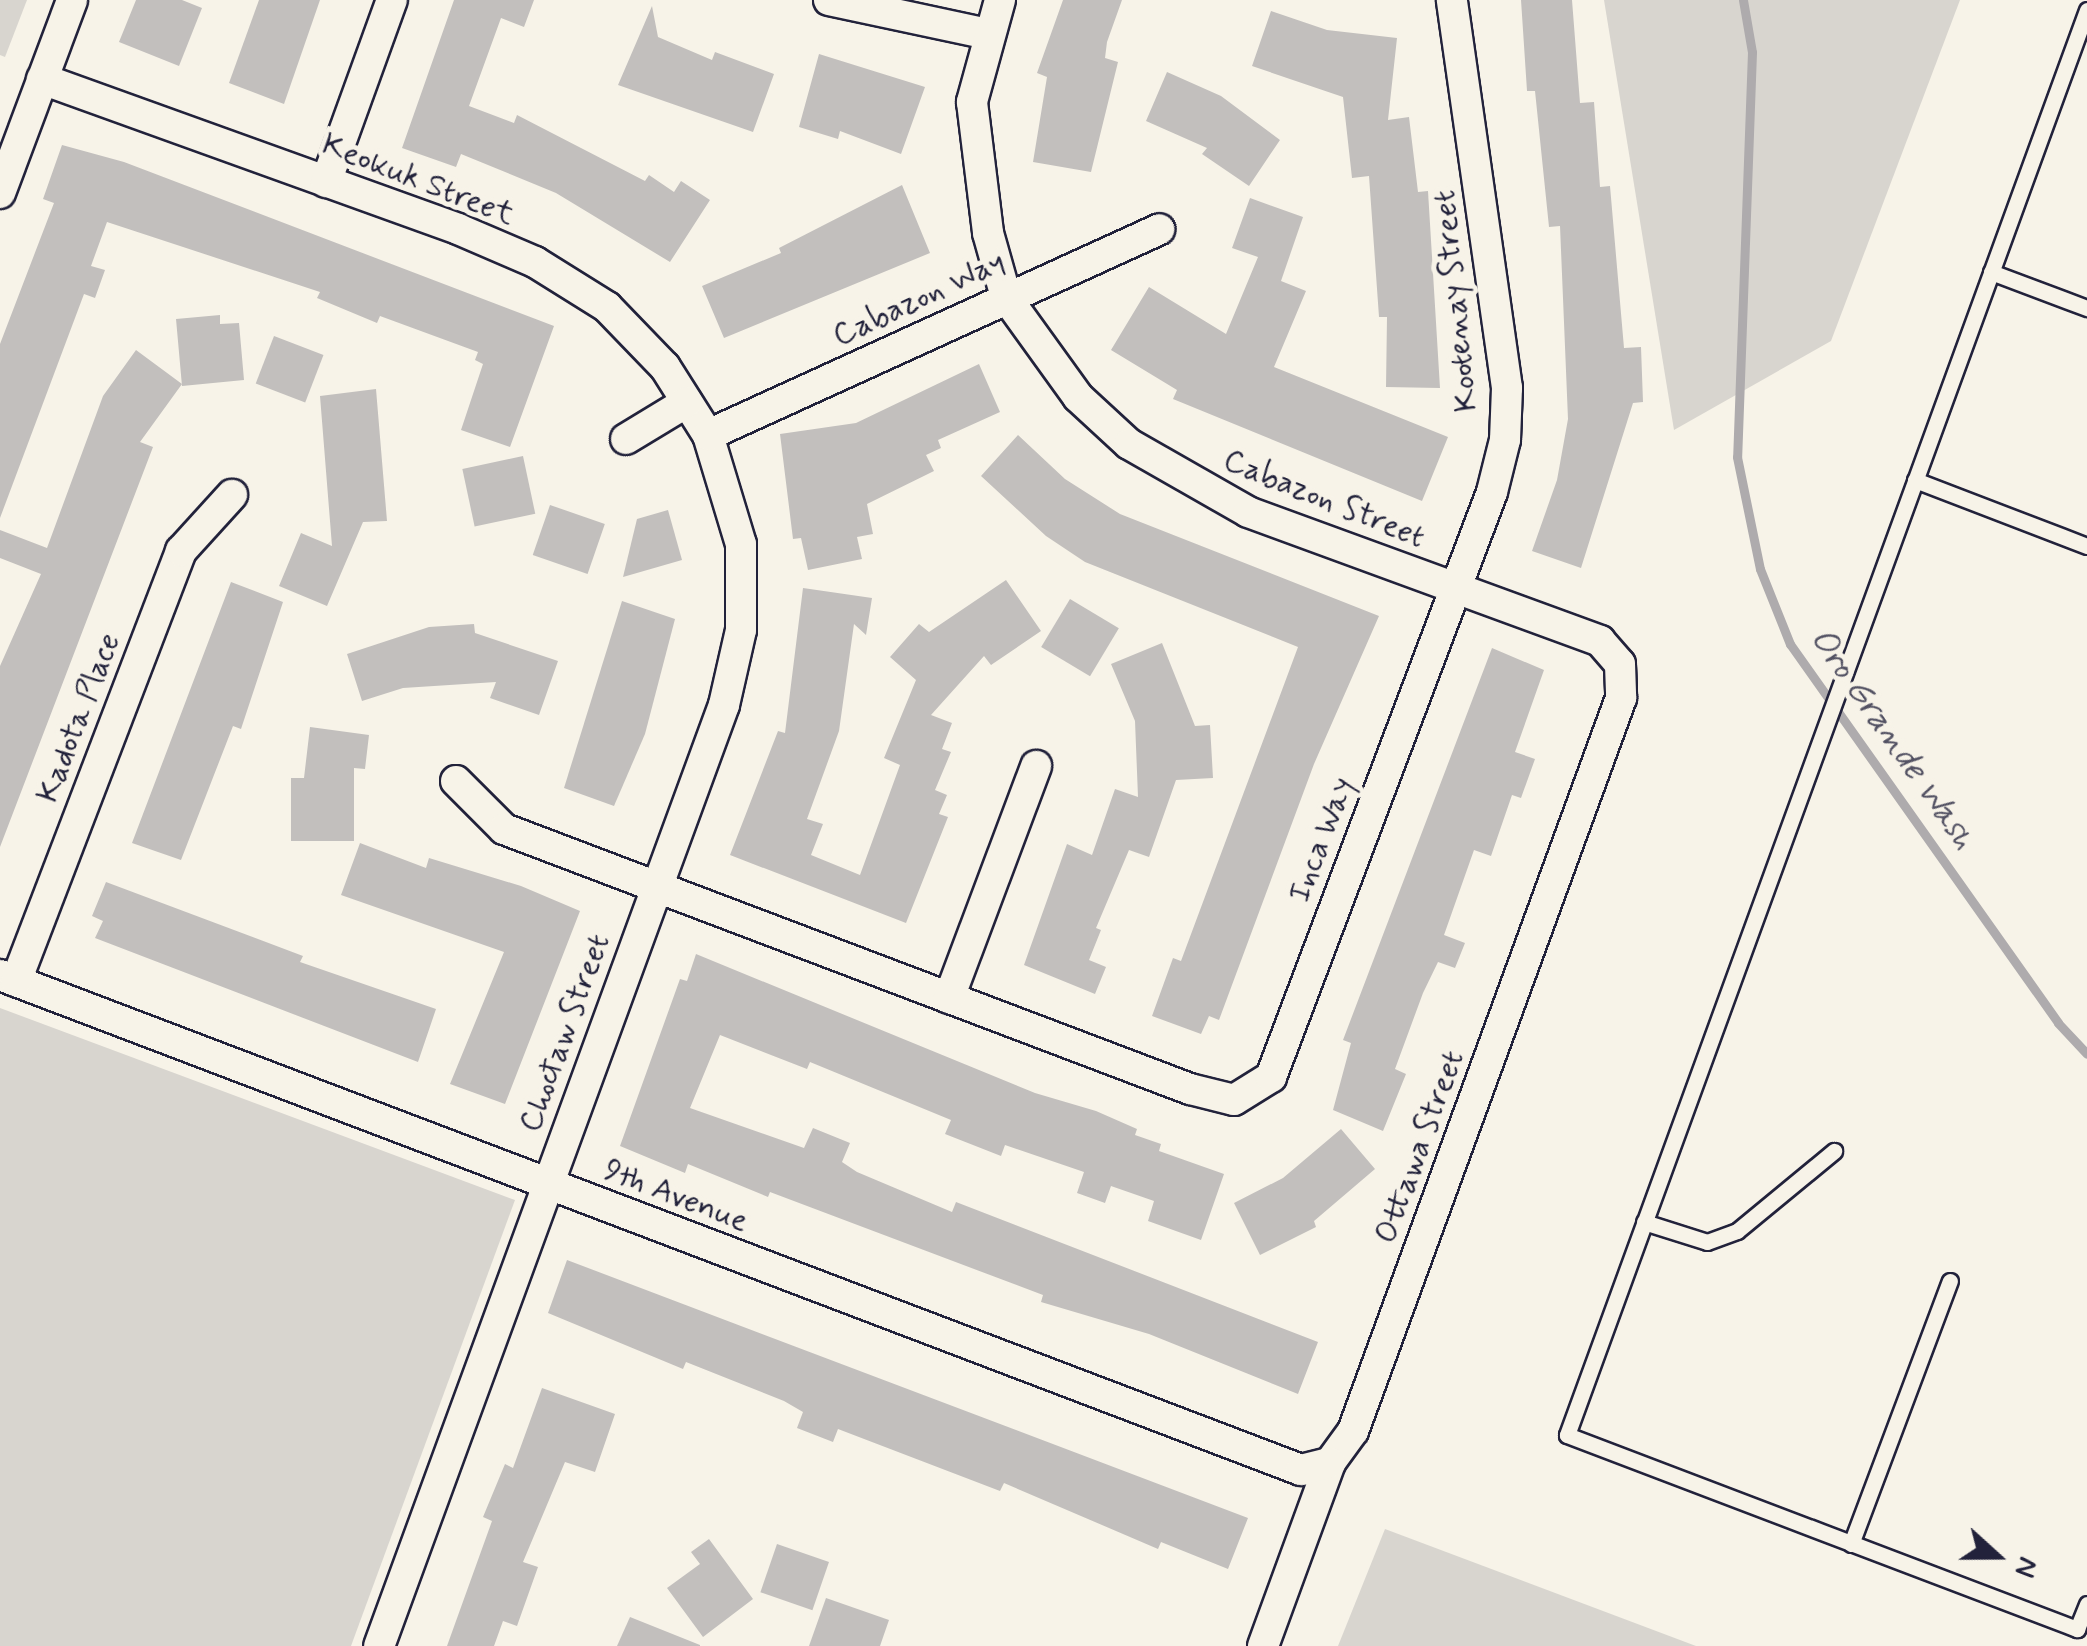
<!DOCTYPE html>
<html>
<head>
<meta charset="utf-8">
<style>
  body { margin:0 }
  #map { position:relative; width:2087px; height:1646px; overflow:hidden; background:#f7f3e8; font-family:Mynerve,sans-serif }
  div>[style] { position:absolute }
  .green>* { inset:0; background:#d8d5cf }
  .stream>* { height:9px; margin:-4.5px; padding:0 4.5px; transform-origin:4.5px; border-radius:4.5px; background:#aeabad }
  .building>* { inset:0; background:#c2bfbd; transform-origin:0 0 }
  .roads { filter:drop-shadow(2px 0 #22223b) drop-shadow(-2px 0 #22223b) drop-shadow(0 2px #22223b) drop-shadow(0 -2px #22223b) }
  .lane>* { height:15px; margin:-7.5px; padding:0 7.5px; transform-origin:7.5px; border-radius:7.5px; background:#f7f3e8 }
  .street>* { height:30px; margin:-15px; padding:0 15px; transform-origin:15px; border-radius:15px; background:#f7f3e8 }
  span { translate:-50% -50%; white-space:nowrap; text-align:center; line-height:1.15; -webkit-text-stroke:10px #f7f3e8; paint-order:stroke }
  .street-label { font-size:32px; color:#22223b }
  .water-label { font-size:35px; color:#535263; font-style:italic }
  .north { position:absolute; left:1947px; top:1506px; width:100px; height:100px; -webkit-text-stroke:8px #f7f3e8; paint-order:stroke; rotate:111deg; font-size:28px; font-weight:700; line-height:40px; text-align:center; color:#22223b }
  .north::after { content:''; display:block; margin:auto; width:35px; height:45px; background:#22223b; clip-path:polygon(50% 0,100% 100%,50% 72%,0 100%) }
</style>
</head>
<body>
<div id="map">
  <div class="green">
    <div style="clip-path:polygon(0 0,27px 0,5px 57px,0 55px)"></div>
    <div style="clip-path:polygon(1604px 0,1960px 0,1831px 341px,1674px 430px)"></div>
    <div style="clip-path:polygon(0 1008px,515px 1200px,351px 1646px,0 1646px)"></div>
    <div style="clip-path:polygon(1385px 1529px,1696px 1646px,1338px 1646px)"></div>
  </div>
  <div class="stream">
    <div style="left:1743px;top:0;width:53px;rotate:80.2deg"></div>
    <div style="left:1752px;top:52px;width:405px;rotate:92.1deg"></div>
    <div style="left:1737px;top:457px;width:114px;rotate:78.4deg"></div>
    <div style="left:1760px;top:569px;width:81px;rotate:68.2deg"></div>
    <div style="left:1790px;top:644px;width:464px;rotate:54.7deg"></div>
    <div style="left:2058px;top:1023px;width:42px;rotate:46.9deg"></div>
  </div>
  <div class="building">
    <div style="clip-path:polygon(136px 0,182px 0,202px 8px,179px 66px,119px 42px)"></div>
    <div style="clip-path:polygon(259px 0,320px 0,284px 104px,229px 83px)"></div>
    <div style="clip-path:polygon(454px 0,534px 0,524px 27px,501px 18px,469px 106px,514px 123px,517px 115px,645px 181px,649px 175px,674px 192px,681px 181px,710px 200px,670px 262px,556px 193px,461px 154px,456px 167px,402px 148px)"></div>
    <div style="clip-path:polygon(1063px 0,1122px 0,1107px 42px,1105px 58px,1118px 62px,1091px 172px,1033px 162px,1047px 77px,1037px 73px)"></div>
    <div style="clip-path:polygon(1521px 0,1572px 0,1580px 103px,1594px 102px,1600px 187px,1610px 186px,1624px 348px,1641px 347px,1643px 402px,1633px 403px,1581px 568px,1532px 551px,1557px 480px,1568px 419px,1560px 226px,1549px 227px,1535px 91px,1527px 91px)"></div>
    <div style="clip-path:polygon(652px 6px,658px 37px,712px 60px,715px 52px,774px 74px,753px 132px,618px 85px)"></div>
    <div style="clip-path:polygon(1271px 11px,1327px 30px,1397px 38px,1388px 120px,1409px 117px,1418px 192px,1428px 191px,1440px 388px,1386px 387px,1387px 317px,1379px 317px,1369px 176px,1352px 178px,1343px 97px,1252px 66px)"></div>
    <div style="clip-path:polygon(819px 54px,925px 87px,901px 154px,840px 131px,838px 139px,799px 127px)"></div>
    <div style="clip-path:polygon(1167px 72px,1221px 96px,1280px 140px,1249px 186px,1202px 154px,1207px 148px,1146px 121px)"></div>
    <div style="clip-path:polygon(62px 145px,124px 162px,554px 326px,510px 447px,461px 430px,483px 364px,475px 360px,478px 352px,380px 316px,377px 323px,317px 298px,320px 292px,107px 222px,91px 266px,105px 270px,95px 298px,84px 294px,0 518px,0 344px,54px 203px,43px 199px)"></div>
    <div style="clip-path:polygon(902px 185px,930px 253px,724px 338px,702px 286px,781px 253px,779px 248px)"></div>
    <div style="clip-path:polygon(1250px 198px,1303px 217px,1281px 281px,1306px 291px,1274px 367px,1448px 437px,1422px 501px,1173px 399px,1177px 390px,1111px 350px,1149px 287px,1226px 334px,1258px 257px,1232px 248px)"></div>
    <div style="clip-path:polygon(220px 315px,220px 324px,239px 323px,244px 380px,182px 386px,176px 319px)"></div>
    <div style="left:274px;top:336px;width:53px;height:51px;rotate:21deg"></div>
    <div style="clip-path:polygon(136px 350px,182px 384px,140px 442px,153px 447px,0 847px,0 666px,41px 574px,0 558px,0 530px,47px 548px,103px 396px)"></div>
    <div style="clip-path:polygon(979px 364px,1000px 412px,938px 440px,941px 448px,926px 455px,934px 471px,867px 504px,873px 534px,857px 537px,862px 559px,808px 570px,801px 538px,793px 539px,780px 434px,856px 423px)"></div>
    <div style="clip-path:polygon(376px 389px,387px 521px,363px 522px,327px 606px,279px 586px,301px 533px,332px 546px,320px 396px)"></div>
    <div style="clip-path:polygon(1018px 435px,1065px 479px,1120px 514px,1379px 616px,1314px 764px,1219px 1020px,1209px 1016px,1201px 1034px,1152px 1016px,1173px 958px,1181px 961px,1298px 647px,1085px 562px,1046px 536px,981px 476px)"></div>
    <div style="left:523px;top:456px;width:59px;height:62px;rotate:78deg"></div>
    <div style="left:550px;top:505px;width:58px;height:53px;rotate:19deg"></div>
    <div style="clip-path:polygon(668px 510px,682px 560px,623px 577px,637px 519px)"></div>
    <div style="clip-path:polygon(1006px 580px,1041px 631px,991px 665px,984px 656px,931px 715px,952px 723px,942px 749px,951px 752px,935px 790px,947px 795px,939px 814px,948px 817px,906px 923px,730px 855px,778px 731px,785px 733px,803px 588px,872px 598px,866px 635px,854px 624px,839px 731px,807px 819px,823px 824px,811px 855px,860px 875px,900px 765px,884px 758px,916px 680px,890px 657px,919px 624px,929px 632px)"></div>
    <div style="clip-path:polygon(231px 582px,283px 602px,241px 729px,233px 726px,181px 860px,132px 843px)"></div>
    <div style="left:1070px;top:599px;width:57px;height:56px;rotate:31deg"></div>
    <div style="clip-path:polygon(622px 601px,675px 619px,645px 734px,614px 806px,564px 788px)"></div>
    <div style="clip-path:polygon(474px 624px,475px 633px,558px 661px,539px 715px,490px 698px,496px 682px,403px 688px,362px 701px,347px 654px,429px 627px)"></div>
    <div style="clip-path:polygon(1162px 643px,1195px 726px,1210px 725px,1213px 778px,1176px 780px,1149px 857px,1129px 850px,1096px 928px,1101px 930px,1089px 960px,1106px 967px,1095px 994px,1024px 965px,1067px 844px,1092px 855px,1115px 789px,1138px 797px,1135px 721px,1111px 664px)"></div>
    <div style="clip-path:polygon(1492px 648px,1544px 670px,1515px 752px,1535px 759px,1521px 798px,1512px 795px,1491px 856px,1474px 850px,1444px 935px,1465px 943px,1455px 968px,1438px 962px,1423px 993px,1395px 1069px,1406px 1074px,1383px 1131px,1333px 1110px,1351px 1043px,1343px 1040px)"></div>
    <div style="clip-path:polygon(310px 727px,369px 735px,365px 769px,354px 768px,354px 841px,291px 841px,291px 778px,304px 778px)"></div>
    <div style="clip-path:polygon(360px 843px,426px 868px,429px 858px,521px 886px,580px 911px,505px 1104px,450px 1084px,504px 952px,341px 895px)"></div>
    <div style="clip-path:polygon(106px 882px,303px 956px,300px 962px,436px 1009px,418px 1062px,95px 938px,103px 921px,92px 916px)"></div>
    <div style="clip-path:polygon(696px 954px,1035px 1093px,1096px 1111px,1137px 1129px,1135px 1135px,1161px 1144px,1159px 1151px,1224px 1174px,1201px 1240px,1148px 1221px,1154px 1201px,1111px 1186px,1105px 1203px,1077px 1193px,1084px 1172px,1005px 1145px,1001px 1156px,945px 1134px,951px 1120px,810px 1062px,807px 1069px,720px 1035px,690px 1108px,804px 1148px,813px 1128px,850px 1143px,842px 1162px,857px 1172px,952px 1212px,956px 1202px,1318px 1342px,1298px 1394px,1149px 1334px,1041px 1302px,1043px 1295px,770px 1192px,768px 1197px,688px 1164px,685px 1173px,620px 1146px,680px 979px,687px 981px)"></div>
    <div style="clip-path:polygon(1341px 1129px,1375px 1169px,1314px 1221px,1316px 1227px,1260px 1255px,1234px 1203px,1283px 1178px)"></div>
    <div style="clip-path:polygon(567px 1260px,1248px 1518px,1228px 1569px,1161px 1542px,1158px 1549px,1004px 1483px,1000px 1491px,838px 1429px,833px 1442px,797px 1428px,803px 1412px,784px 1401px,686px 1362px,683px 1369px,548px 1313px)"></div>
    <div style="clip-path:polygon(542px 1388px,615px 1414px,595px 1472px,565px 1462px,523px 1562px,538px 1567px,517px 1626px,503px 1621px,494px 1646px,447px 1646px,492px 1521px,483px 1517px,505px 1464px,513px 1468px)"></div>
    <div style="clip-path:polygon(709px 1539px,753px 1599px,703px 1637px,667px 1588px,700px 1564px,691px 1552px)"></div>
    <div style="left:777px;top:1544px;width:55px;height:51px;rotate:19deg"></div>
    <div style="clip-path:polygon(826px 1598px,889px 1620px,880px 1646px,809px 1646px)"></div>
    <div style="clip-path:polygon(630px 1617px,700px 1645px,700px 1646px,617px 1646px)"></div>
  </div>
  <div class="roads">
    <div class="lane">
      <div style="left:2087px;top:10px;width:1517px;rotate:110.05deg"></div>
      <div style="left:1567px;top:1435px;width:546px;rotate:20.83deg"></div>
      <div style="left:2077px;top:1629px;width:27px;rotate:-68deg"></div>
      <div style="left:1991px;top:272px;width:103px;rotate:20.6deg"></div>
      <div style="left:1915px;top:480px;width:184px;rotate:21deg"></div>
      <div style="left:1644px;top:1222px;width:66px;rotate:17.6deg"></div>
      <div style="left:1707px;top:1242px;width:32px;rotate:-20deg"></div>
      <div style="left:1737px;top:1231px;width:126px;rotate:-39.5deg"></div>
      <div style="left:1851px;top:1544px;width:281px;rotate:-69.4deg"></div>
    </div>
    <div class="street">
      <div style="left:829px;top:0;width:162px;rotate:12.1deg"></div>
      <div style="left:1000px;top:0;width:106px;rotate:105.4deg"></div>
      <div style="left:972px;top:102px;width:132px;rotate:83deg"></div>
      <div style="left:988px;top:233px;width:66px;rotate:74.3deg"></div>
      <div style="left:1006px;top:297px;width:123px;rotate:54.2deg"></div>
      <div style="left:1078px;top:397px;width:69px;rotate:42.7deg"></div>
      <div style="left:1129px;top:444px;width:137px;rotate:29.7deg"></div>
      <div style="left:1248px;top:512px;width:375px;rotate:20.1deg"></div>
      <div style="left:1600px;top:641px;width:30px;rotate:49deg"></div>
      <div style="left:1620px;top:664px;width:34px;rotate:88deg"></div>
      <div style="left:1621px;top:698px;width:780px;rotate:110.08deg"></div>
      <div style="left:1353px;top:1431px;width:39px;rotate:126deg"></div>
      <div style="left:1330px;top:1463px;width:195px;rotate:110.1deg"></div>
      <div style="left:42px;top:79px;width:442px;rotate:19.8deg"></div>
      <div style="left:458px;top:229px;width:84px;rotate:23.2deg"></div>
      <div style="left:535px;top:262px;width:85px;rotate:32deg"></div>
      <div style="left:607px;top:307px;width:83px;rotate:46deg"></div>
      <div style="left:665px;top:367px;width:80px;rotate:57.7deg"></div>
      <div style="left:708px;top:435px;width:114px;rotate:73.2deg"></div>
      <div style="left:741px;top:544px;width:86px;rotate:90deg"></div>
      <div style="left:741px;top:630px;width:77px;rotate:102.8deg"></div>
      <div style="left:724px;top:705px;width:1002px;rotate:110.13deg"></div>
      <div style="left:326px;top:182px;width:194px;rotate:-70.1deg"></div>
      <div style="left:0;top:193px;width:206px;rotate:-69.5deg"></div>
      <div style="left:708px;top:435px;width:496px;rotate:-24.5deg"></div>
      <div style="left:626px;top:439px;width:71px;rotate:-31.2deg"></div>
      <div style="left:456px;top:781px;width:68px;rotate:45deg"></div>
      <div style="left:504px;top:829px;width:734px;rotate:20.76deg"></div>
      <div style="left:1190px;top:1089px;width:45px;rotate:14deg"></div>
      <div style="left:1234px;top:1100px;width:44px;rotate:-31.9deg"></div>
      <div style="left:1271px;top:1077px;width:625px;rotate:-69.3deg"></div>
      <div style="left:1492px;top:492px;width:54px;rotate:-76deg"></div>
      <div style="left:1505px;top:440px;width:52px;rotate:-87.8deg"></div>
      <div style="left:1507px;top:388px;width:392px;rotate:-98.1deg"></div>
      <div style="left:0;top:975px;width:1392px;rotate:20.83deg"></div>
      <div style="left:1301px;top:1470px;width:30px;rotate:-14deg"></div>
      <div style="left:16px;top:981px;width:461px;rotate:-69deg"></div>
      <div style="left:181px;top:551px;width:76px;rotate:-47.7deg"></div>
      <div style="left:949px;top:998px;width:248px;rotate:-69.4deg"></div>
    </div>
  </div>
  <div class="street-label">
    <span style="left:418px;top:180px;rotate:21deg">Keokuk Street</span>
    <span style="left:919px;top:299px;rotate:-25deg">Cabazon Way</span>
    <span style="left:1456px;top:301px;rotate:-96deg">Kootenay Street</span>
    <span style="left:1324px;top:499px;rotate:22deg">Cabazon Street</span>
    <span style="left:79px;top:718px;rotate:-69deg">Kadota Place</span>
    <span style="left:1322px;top:840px;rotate:-69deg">Inca Way</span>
    <span style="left:565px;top:1033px;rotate:-70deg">Choctaw Street</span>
    <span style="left:1420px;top:1147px;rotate:-70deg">Ottawa Street</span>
    <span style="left:676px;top:1196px;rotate:21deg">9th Avenue</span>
  </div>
  <div class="water-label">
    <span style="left:1893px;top:739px;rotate:55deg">Oro Grande Wash</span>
  </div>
  <div class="north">N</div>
</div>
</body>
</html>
